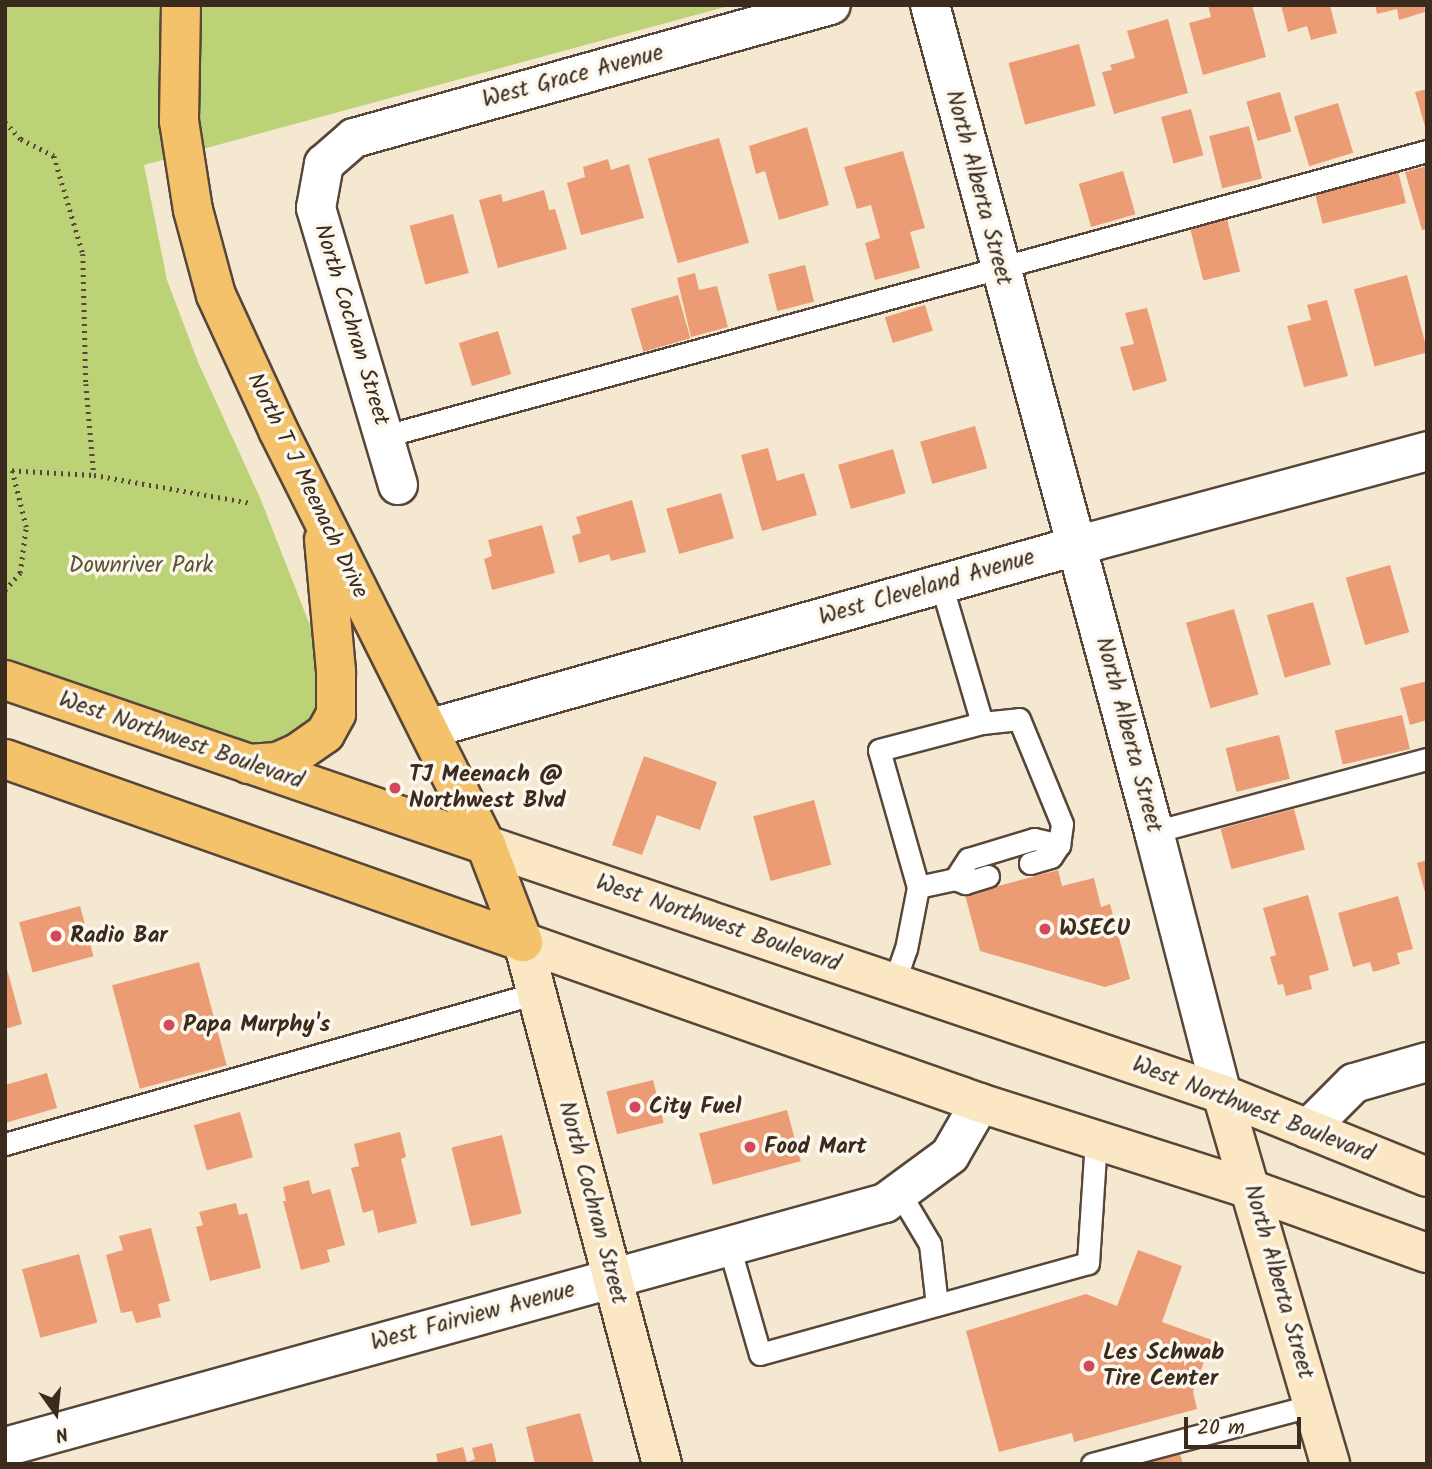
<!DOCTYPE html>
<html>
<head>
<meta charset="utf-8">
<style>
  body { margin:0 }
  #map { position:relative; width:1432px; height:1469px; overflow:hidden; background:#f5e8d1; font-family:Kalam,sans-serif }
  div>[style] { position:absolute }
  .green>* { inset:0; background:#bcd276 }
  .building>* { inset:0; background:#ec9c75; transform-origin:0 0 }
  .path>* { height:4.5px; margin-top:-2.25px; transform-origin:0; background:repeating-linear-gradient(90deg,#574639 0 2px,transparent 0 7px) }
  .roads { filter:drop-shadow(2px 0 #574639) drop-shadow(-2px 0 #574639) drop-shadow(0 2px #574639) drop-shadow(0 -2px #574639) }
  .lane>* { height:21px; margin:-10.5px; padding:0 10.5px; transform-origin:10.5px; border-radius:10.5px; background:#fff }
  .street>* { height:38px; margin:-19px; padding:0 19px; transform-origin:19px; border-radius:19px; background:#fff }
  .secondary>* { height:38px; margin:-19px; padding:0 19px; transform-origin:19px; border-radius:19px; background:#fbe7c3 }
  .primary>* { height:38px; margin:-19px; padding:0 19px; transform-origin:19px; border-radius:19px; background:#f4c26a }
  .dots>* { width:19px; height:19px; translate:-50% -50%; box-sizing:border-box; border:4px solid #fbf7ec; border-radius:50% }
  span { translate:-50% -50%; white-space:nowrap; text-align:center; line-height:1.15; -webkit-text-stroke:7px #fbf7ec; paint-order:stroke }
  .street-label { font-size:23px; color:#3b2a1e }
  .park-label { font-size:23px; color:#5b5434 }
  .poi-label { font-size:23px; color:#3b2a1e; font-weight:700 }
  .left { translate:0 -50%; text-align:left }
  .frame { position:absolute; inset:0; border:7px solid #3b2a1e; pointer-events:none }
  .north { position:absolute; left:21px; top:1378px; width:70px; height:70px; -webkit-text-stroke:5px #fbf7ec; paint-order:stroke; rotate:165deg; font-size:19px; font-weight:700; line-height:28px; text-align:center; color:#3b2a1e }
  .north::after { content:''; display:block; margin:auto; width:24px; height:32px; background:#3b2a1e; clip-path:polygon(50% 0,100% 100%,50% 72%,0 100%) }
  .scale { position:absolute; left:1184px; top:1417px; width:117px; height:32px; box-sizing:border-box; border:4px solid #3b2a1e; border-top:0; padding-left:9px; font-size:21px; line-height:24px; white-space:nowrap; color:#3b2a1e; -webkit-text-stroke:5px #fbf7ec; paint-order:stroke }
</style>
</head>
<body>
<div id="map">
  <div class="green">
    <div style="clip-path:polygon(5px 5px,732px 5px,144px 165px,167px 280px,198px 362px,261px 500px,327px 669px,326px 706px,311px 729px,280px 744px,248px 747px,5px 662px)"></div>
  </div>
  <div class="building">
    <div style="clip-path:polygon(1208px 5px,1252px 5px,1266px 57px,1203px 75px,1189px 23px,1211px 17px)"></div>
    <div style="clip-path:polygon(1281px 5px,1330px 5px,1337px 33px,1311px 40px,1307px 26px,1288px 32px)"></div>
    <div style="clip-path:polygon(1375px 5px,1424px 5px,1425px 12px,1399px 20px,1397px 9px,1377px 14px)"></div>
    <div style="clip-path:polygon(1168px 19px,1188px 93px,1114px 114px,1102px 72px,1112px 70px,1110px 65px,1135px 58px,1127px 31px)"></div>
    <div style="left:1079px;top:44px;width:64px;height:73px;rotate:75deg"></div>
    <div style="clip-path:polygon(1427px 89px,1427px 129px,1426px 130px,1415px 92px)"></div>
    <div style="left:1280px;top:92px;width:41px;height:35px;rotate:74deg"></div>
    <div style="left:1338px;top:103px;width:52px;height:46px;rotate:73deg"></div>
    <div style="left:1191px;top:109px;width:48px;height:31px;rotate:75deg"></div>
    <div style="left:1249px;top:126px;width:54px;height:41px;rotate:76deg"></div>
    <div style="clip-path:polygon(807px 127px,829px 205px,779px 220px,765px 171px,756px 174px,749px 146px)"></div>
    <div style="left:719px;top:138px;width:109px;height:74px;rotate:74deg"></div>
    <div style="clip-path:polygon(903px 151px,925px 228px,910px 232px,920px 268px,875px 280px,865px 243px,880px 238px,871px 205px,857px 209px,844px 167px)"></div>
    <div style="clip-path:polygon(608px 159px,611px 170px,629px 164px,644px 218px,581px 235px,567px 183px,585px 177px,583px 167px)"></div>
    <div style="clip-path:polygon(1427px 166px,1427px 229px,1422px 230px,1405px 172px)"></div>
    <div style="left:1123px;top:171px;width:45px;height:46px;rotate:74deg"></div>
    <div style="left:1398px;top:171px;width:33px;height:86px;rotate:76deg"></div>
    <div style="clip-path:polygon(544px 190px,549px 210px,555px 209px,567px 249px,498px 268px,479px 200px,501px 194px,503px 202px)"></div>
    <div style="left:453px;top:214px;width:61px;height:45px;rotate:75deg"></div>
    <div style="left:1227px;top:219px;width:54px;height:38px;rotate:76deg"></div>
    <div style="left:805px;top:265px;width:38px;height:38px;rotate:76deg"></div>
    <div style="clip-path:polygon(695px 273px,699px 290px,717px 286px,728px 327px,691px 337px,677px 278px)"></div>
    <div style="left:1407px;top:275px;width:80px;height:55px;rotate:75deg"></div>
    <div style="left:678px;top:295px;width:45px;height:49px;rotate:74deg"></div>
    <div style="clip-path:polygon(1327px 300px,1348px 376px,1304px 387px,1287px 326px,1311px 320px,1307px 305px)"></div>
    <div style="left:925px;top:305px;width:27px;height:42px;rotate:73deg"></div>
    <div style="clip-path:polygon(1147px 308px,1167px 381px,1133px 391px,1120px 347px,1134px 344px,1125px 313px)"></div>
    <div style="left:498px;top:331px;width:45px;height:41px;rotate:73deg"></div>
    <div style="left:975px;top:426px;width:44px;height:57px;rotate:74deg"></div>
    <div style="clip-path:polygon(768px 448px,777px 481px,804px 473px,817px 515px,762px 531px,741px 455px)"></div>
    <div style="left:893px;top:449px;width:46px;height:57px;rotate:74deg"></div>
    <div style="left:721px;top:493px;width:47px;height:57px;rotate:74deg"></div>
    <div style="clip-path:polygon(632px 500px,646px 552px,611px 561px,609px 554px,579px 563px,572px 536px,581px 533px,576px 517px)"></div>
    <div style="clip-path:polygon(542px 525px,555px 573px,492px 590px,484px 559px,492px 556px,488px 540px)"></div>
    <div style="left:1390px;top:565px;width:70px;height:46px;rotate:74deg"></div>
    <div style="left:1313px;top:602px;width:65px;height:48px;rotate:74deg"></div>
    <div style="left:1234px;top:609px;width:89px;height:50px;rotate:74deg"></div>
    <div style="clip-path:polygon(1427px 681px,1427px 720px,1410px 725px,1400px 688px)"></div>
    <div style="left:1402px;top:715px;width:35px;height:69px;rotate:77deg"></div>
    <div style="left:1279px;top:735px;width:45px;height:55px;rotate:76deg"></div>
    <div style="clip-path:polygon(644px 756px,717px 782px,700px 830px,657px 815px,642px 855px,612px 845px)"></div>
    <div style="left:814px;top:800px;width:67px;height:63px;rotate:75deg"></div>
    <div style="left:1294px;top:809px;width:42px;height:76px;rotate:75deg"></div>
    <div style="clip-path:polygon(1427px 860px,1427px 896px,1426px 896px,1417px 863px)"></div>
    <div style="clip-path:polygon(1058px 870px,1062px 886px,1094px 878px,1101px 907px,1110px 904px,1130px 979px,1105px 987px,980px 951px,965px 895px)"></div>
    <div style="clip-path:polygon(1308px 895px,1329px 970px,1309px 976px,1312px 989px,1286px 996px,1283px 984px,1278px 985px,1270px 957px,1276px 955px,1263px 908px)"></div>
    <div style="clip-path:polygon(1398px 896px,1413px 949px,1397px 953px,1400px 964px,1373px 972px,1370px 962px,1353px 967px,1338px 913px)"></div>
    <div style="left:80px;top:906px;width:52px;height:63px;rotate:75deg"></div>
    <div style="clip-path:polygon(5px 962px,22px 1024px,5px 1029px)"></div>
    <div style="left:199px;top:962px;width:107px;height:90px;rotate:75deg"></div>
    <div style="clip-path:polygon(47px 1073px,57px 1108px,5px 1123px,5px 1085px)"></div>
    <div style="left:653px;top:1080px;width:44px;height:48px;rotate:76deg"></div>
    <div style="left:787px;top:1110px;width:53px;height:91px;rotate:75deg"></div>
    <div style="left:240px;top:1112px;width:47px;height:48px;rotate:74deg"></div>
    <div style="clip-path:polygon(400px 1132px,406px 1157px,401px 1159px,417px 1223px,378px 1233px,373px 1210px,363px 1213px,351px 1168px,359px 1166px,354px 1144px)"></div>
    <div style="left:502px;top:1135px;width:81px;height:52px;rotate:76deg"></div>
    <div style="clip-path:polygon(309px 1180px,312px 1194px,330px 1189px,345px 1245px,327px 1250px,330px 1262px,301px 1270px,283px 1201px,286px 1201px,283px 1187px)"></div>
    <div style="clip-path:polygon(236px 1203px,239px 1215px,247px 1213px,261px 1268px,210px 1281px,196px 1227px,203px 1225px,199px 1212px)"></div>
    <div style="clip-path:polygon(151px 1228px,170px 1301px,158px 1304px,161px 1317px,136px 1323px,132px 1311px,121px 1313px,106px 1255px,123px 1250px,119px 1236px)"></div>
    <div style="clip-path:polygon(1138px 1250px,1182px 1266px,1162px 1322px,1212px 1340px,1193px 1392px,1197px 1409px,1074px 1442px,1072px 1433px,999px 1452px,966px 1331px,1086px 1294px,1117px 1306px)"></div>
    <div style="left:79px;top:1254px;width:71px;height:59px;rotate:75deg"></div>
    <div style="clip-path:polygon(580px 1413px,594px 1464px,535px 1464px,526px 1427px)"></div>
    <div style="clip-path:polygon(492px 1443px,497px 1464px,438px 1464px,436px 1454px,463px 1447px,467px 1462px,475px 1459px,472px 1448px)"></div>
    <div style="clip-path:polygon(1179px 1450px,1183px 1464px,1143px 1464px,1142px 1460px)"></div>
  </div>
  <div class="path">
    <div style="left:5px;top:122px;width:23px;rotate:47deg"></div>
    <div style="left:21px;top:139px;width:37px;rotate:27deg"></div>
    <div style="left:54px;top:156px;width:102px;rotate:73.5deg"></div>
    <div style="left:83px;top:254px;width:130px;rotate:88.7deg"></div>
    <div style="left:86px;top:384px;width:91px;rotate:85deg"></div>
    <div style="left:5px;top:470px;width:89px;rotate:3.2deg"></div>
    <div style="left:94px;top:475px;width:159px;rotate:10.1deg"></div>
    <div style="left:5px;top:590px;width:23px;rotate:-49deg"></div>
    <div style="left:20px;top:573px;width:46px;rotate:-82.6deg"></div>
    <div style="left:26px;top:527px;width:58px;rotate:-104deg"></div>
  </div>
  <div class="roads">
    <div class="lane">
      <div style="left:385px;top:436px;width:1080px;rotate:-15.3deg"></div>
      <div style="left:982px;top:723px;width:37px;rotate:-6deg"></div>
      <div style="left:1019px;top:719px;width:113px;rotate:67.7deg"></div>
      <div style="left:1062px;top:824px;width:21px;rotate:98deg"></div>
      <div style="left:1059px;top:845px;width:14px;rotate:124deg"></div>
      <div style="left:1051px;top:857px;width:22px;rotate:164deg"></div>
      <div style="left:1154px;top:832px;width:283px;rotate:-15deg"></div>
      <div style="left:955px;top:879px;width:24px;rotate:-57deg"></div>
      <div style="left:968px;top:859px;width:69px;rotate:-16.9deg"></div>
      <div style="left:1034px;top:839px;width:26px;rotate:13deg"></div>
      <div style="left:918px;top:887px;width:38px;rotate:-12deg"></div>
      <div style="left:955px;top:879px;width:11px;rotate:22deg"></div>
      <div style="left:965px;top:883px;width:24px;rotate:-17deg"></div>
      <div style="left:894px;top:983px;width:36px;rotate:-71deg"></div>
      <div style="left:906px;top:949px;width:63px;rotate:-79deg"></div>
      <div style="left:918px;top:887px;width:142px;rotate:-105.9deg"></div>
      <div style="left:879px;top:750px;width:106px;rotate:-14.7deg"></div>
      <div style="left:982px;top:723px;width:145px;rotate:-106.4deg"></div>
      <div style="left:5px;top:1144px;width:553px;rotate:-15.85deg"></div>
      <div style="left:899px;top:1192px;width:61px;rotate:59.2deg"></div>
      <div style="left:930px;top:1244px;width:61px;rotate:83.5deg"></div>
      <div style="left:729px;top:1246px;width:112px;rotate:74deg"></div>
      <div style="left:760px;top:1354px;width:340px;rotate:-15.5deg"></div>
      <div style="left:1088px;top:1263px;width:123px;rotate:-86.3deg"></div>
      <div style="left:1092px;top:1464px;width:229px;rotate:-14.9deg"></div>
    </div>
    <div class="street">
      <div style="left:930px;top:5px;width:857px;rotate:74.84deg"></div>
      <div style="left:1154px;top:832px;width:271px;rotate:75.5deg"></div>
      <div style="left:398px;top:485px;width:289px;rotate:-106.5deg"></div>
      <div style="left:316px;top:208px;width:45px;rotate:-79.7deg"></div>
      <div style="left:324px;top:164px;width:40px;rotate:-41deg"></div>
      <div style="left:354px;top:138px;width:495px;rotate:-15.6deg"></div>
      <div style="left:428px;top:729px;width:673px;rotate:-15.77deg"></div>
      <div style="left:1076px;top:546px;width:364px;rotate:-15.1deg"></div>
      <div style="left:1308px;top:1129px;width:65px;rotate:-45deg"></div>
      <div style="left:1354px;top:1083px;width:76px;rotate:-16deg"></div>
      <div style="left:5px;top:1447px;width:913px;rotate:-15.5deg"></div>
      <div style="left:885px;top:1203px;width:81px;rotate:-36.4deg"></div>
      <div style="left:950px;top:1155px;width:60px;rotate:-60deg"></div>
    </div>
    <div class="secondary">
      <div style="left:486px;top:845px;width:777px;rotate:18.69deg"></div>
      <div style="left:1222px;top:1094px;width:221px;rotate:22deg"></div>
      <div style="left:523px;top:942px;width:485px;rotate:19.4deg"></div>
      <div style="left:980px;top:1103px;width:286px;rotate:17.7deg"></div>
      <div style="left:1252px;top:1190px;width:186px;rotate:19.8deg"></div>
      <div style="left:523px;top:942px;width:540px;rotate:75.09deg"></div>
      <div style="left:1222px;top:1094px;width:385px;rotate:73.7deg"></div>
    </div>
    <div class="primary">
      <div style="left:181px;top:5px;width:116px;rotate:91deg"></div>
      <div style="left:179px;top:121px;width:90px;rotate:81.1deg"></div>
      <div style="left:193px;top:210px;width:88px;rotate:74.9deg"></div>
      <div style="left:216px;top:295px;width:149px;rotate:65.3deg"></div>
      <div style="left:278px;top:430px;width:464px;rotate:63.4deg"></div>
      <div style="left:486px;top:845px;width:104px;rotate:69.1deg"></div>
      <div style="left:5px;top:680px;width:509px;rotate:18.93deg"></div>
      <div style="left:5px;top:759px;width:549px;rotate:19.46deg"></div>
      <div style="left:248px;top:764px;width:29px;rotate:-4deg"></div>
      <div style="left:277px;top:762px;width:24px;rotate:-24deg"></div>
      <div style="left:299px;top:752px;width:32px;rotate:-35deg"></div>
      <div style="left:325px;top:734px;width:23px;rotate:-61deg"></div>
      <div style="left:336px;top:714px;width:43px;rotate:-90deg"></div>
      <div style="left:336px;top:671px;width:132px;rotate:-95.2deg"></div>
    </div>
  </div>
  <div class="dots">
    <div style="left:395px;top:788px;background:#d1495b"></div>
    <div style="left:1045px;top:929px;background:#d1495b"></div>
    <div style="left:56px;top:936px;background:#d1495b"></div>
    <div style="left:169px;top:1025px;background:#d1495b"></div>
    <div style="left:635px;top:1107px;background:#d1495b"></div>
    <div style="left:750px;top:1147px;background:#d1495b"></div>
    <div style="left:1089px;top:1366px;background:#d1495b"></div>
  </div>
  <div class="street-label">
    <span style="left:573px;top:77px;rotate:-15deg">West Grace Avenue</span>
    <span style="left:978px;top:188px;rotate:75deg">North Alberta Street</span>
    <span style="left:351px;top:325px;rotate:73deg">North Cochran Street</span>
    <span style="left:307px;top:486px;rotate:64deg">North T J Meenach Drive</span>
    <span style="left:927px;top:588px;rotate:-16deg">West Cleveland Avenue</span>
    <span style="left:1128px;top:735px;rotate:75deg">North Alberta Street</span>
    <span style="left:181px;top:741px;rotate:19deg">West Northwest Boulevard</span>
    <span style="left:718px;top:924px;rotate:19deg">West Northwest Boulevard</span>
    <span style="left:1253px;top:1110px;rotate:21deg">West Northwest Boulevard</span>
    <span style="left:592px;top:1203px;rotate:75deg">North Cochran Street</span>
    <span style="left:1278px;top:1282px;rotate:74deg">North Alberta Street</span>
    <span style="left:473px;top:1317px;rotate:-15deg">West Fairview Avenue</span>
  </div>
  <div class="park-label">
    <span style="left:141px;top:566px">Downriver Park</span>
  </div>
  <div class="poi-label">
    <span class="left" style="left:409px;top:788px">TJ Meenach @<br>Northwest Blvd</span>
    <span class="left" style="left:1059px;top:929px">WSECU</span>
    <span class="left" style="left:70px;top:936px">Radio Bar</span>
    <span class="left" style="left:183px;top:1025px">Papa Murphy's</span>
    <span class="left" style="left:649px;top:1107px">City Fuel</span>
    <span class="left" style="left:764px;top:1147px">Food Mart</span>
    <span class="left" style="left:1103px;top:1366px">Les Schwab<br>Tire Center</span>
  </div>
  <div class="frame"></div>
  <div class="north">N</div>
  <div class="scale">20 m</div>
</div>
</body>
</html>
